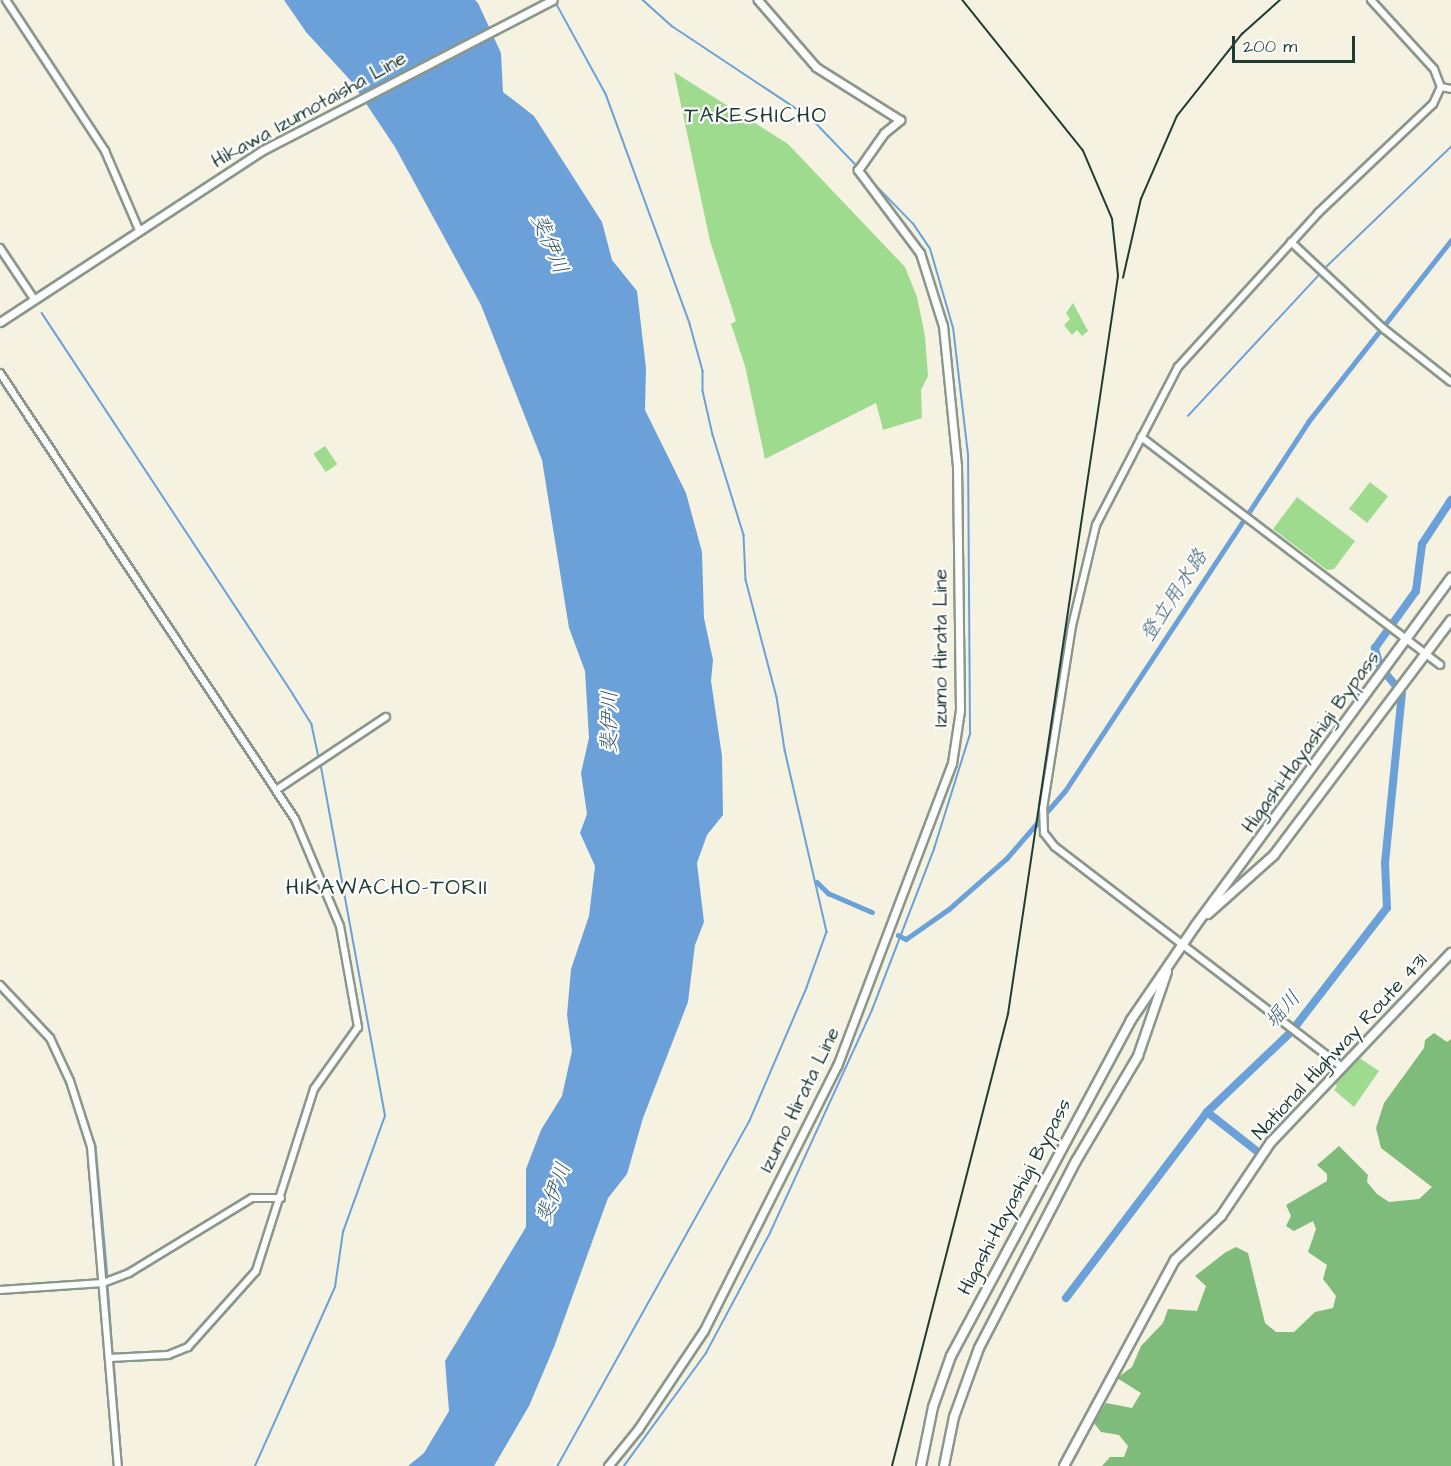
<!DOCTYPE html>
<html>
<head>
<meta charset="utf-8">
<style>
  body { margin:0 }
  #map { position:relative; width:1451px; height:1466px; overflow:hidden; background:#f6f2e2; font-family:"Architects Daughter","Klee One",sans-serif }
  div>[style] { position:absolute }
  .green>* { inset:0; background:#9fdb8f; transform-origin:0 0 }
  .forest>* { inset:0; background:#7fbb7a }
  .water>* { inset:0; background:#6ba1d8 }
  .stream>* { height:1.5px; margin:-0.75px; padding:0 0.75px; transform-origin:0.75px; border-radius:0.75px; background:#6ba1d8 }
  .canal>* { height:4.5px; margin:-2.25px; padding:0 2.25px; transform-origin:2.25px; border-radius:2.25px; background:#6ba1d8 }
  .river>* { height:8px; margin:-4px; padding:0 4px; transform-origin:4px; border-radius:4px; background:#6ba1d8 }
  .roads { filter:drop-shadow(2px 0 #8a988b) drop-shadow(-2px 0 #8a988b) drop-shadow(0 2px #8a988b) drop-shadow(0 -2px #8a988b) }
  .tertiary>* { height:6px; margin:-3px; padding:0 3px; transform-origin:3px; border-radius:3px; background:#fff }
  .secondary>* { height:7px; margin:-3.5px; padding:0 3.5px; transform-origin:3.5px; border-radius:3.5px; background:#fff }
  .trunk>* { height:8px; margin:-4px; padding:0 4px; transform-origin:4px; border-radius:4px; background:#fff }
  .rail>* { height:1.5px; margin:-0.75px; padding:0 0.75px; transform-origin:0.75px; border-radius:0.75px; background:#1f3d34 }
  span { translate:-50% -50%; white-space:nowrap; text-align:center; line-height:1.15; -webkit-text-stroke:4.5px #fff; paint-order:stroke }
  .street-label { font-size:20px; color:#1f3d34 }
  .water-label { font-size:21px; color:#3a606d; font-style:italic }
  .quarter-label { font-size:22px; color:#1f3d34; letter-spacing:1.5px }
  .scale { position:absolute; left:1232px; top:36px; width:123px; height:27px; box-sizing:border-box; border:3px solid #1f3d34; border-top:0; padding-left:8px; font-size:18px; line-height:21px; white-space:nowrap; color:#1f3d34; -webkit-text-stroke:4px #fff; paint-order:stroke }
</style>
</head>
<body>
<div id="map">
  <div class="green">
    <div style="clip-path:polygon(674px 72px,788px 144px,905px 267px,917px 297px,925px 336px,928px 376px,921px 390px,922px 418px,883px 430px,876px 403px,765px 459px,745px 366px,731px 324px,736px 321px,710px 241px)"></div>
    <div style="clip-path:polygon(1073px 303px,1088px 331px,1082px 336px,1077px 330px,1072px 335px,1064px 325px,1070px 319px,1066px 313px)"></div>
    <div style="left:325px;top:446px;width:22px;height:14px;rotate:56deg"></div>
    <div style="left:1370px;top:482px;width:23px;height:34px;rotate:38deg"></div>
    <div style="clip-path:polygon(1297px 497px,1355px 541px,1334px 569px,1327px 570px,1273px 529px)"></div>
    <div style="clip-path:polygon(1358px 1057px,1379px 1071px,1354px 1107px,1334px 1090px,1337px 1086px,1334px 1083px)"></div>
  </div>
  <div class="forest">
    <div style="clip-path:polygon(1434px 1033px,1447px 1042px,1451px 1039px,1451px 1466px,1102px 1466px,1110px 1457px,1124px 1457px,1128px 1446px,1119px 1435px,1101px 1432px,1094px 1423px,1106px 1403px,1132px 1408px,1141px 1393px,1117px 1378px,1132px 1367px,1141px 1346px,1163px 1323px,1168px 1309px,1197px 1311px,1206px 1286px,1195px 1276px,1226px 1252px,1236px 1247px,1248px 1253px,1265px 1323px,1276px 1332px,1294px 1332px,1315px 1312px,1333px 1308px,1336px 1296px,1323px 1279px,1327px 1265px,1308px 1252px,1316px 1229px,1313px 1221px,1294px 1231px,1286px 1226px,1291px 1216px,1286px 1205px,1327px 1181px,1327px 1174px,1317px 1165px,1339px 1146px,1368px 1175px,1367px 1182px,1377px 1194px,1389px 1202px,1419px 1199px,1432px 1187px,1381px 1148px,1376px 1128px,1384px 1103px,1424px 1048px,1425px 1040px)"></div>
  </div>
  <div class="water">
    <div style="clip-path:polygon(284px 0,475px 0,478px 3px,501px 53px,503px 92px,534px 116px,602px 222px,612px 260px,637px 291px,646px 368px,645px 410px,686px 493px,702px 552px,704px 618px,713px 660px,711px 681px,722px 756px,723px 815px,707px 835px,697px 863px,704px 922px,695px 945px,688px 1002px,643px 1118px,627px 1174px,608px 1198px,554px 1347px,529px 1406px,494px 1466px,408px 1466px,424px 1453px,449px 1411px,445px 1361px,526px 1227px,526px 1169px,541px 1130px,562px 1096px,572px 1051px,567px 1015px,571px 969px,589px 916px,595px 866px,580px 833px,587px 814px,581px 773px,589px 738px,585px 671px,569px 628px,542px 460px,481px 305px,395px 147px,351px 81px,306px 32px)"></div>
  </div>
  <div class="stream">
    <div style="left:643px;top:0;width:39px;rotate:42deg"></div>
    <div style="left:672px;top:26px;width:168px;rotate:33.6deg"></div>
    <div style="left:812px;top:119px;width:65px;rotate:46.2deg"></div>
    <div style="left:555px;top:1px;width:106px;rotate:61.3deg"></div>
    <div style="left:606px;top:94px;width:245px;rotate:69.9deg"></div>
    <div style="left:690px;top:324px;width:49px;rotate:74.5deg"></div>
    <div style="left:703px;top:371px;width:20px;rotate:90deg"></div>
    <div style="left:703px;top:391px;width:45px;rotate:77.2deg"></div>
    <div style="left:713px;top:435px;width:105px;rotate:72.8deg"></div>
    <div style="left:744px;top:535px;width:45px;rotate:87.5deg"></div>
    <div style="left:746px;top:580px;width:121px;rotate:75.2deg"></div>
    <div style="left:777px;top:697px;width:54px;rotate:81.4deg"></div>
    <div style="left:785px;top:750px;width:187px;rotate:77deg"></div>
    <div style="left:827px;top:932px;width:59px;rotate:109.7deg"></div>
    <div style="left:807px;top:988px;width:145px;rotate:113.2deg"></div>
    <div style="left:750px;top:1121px;width:395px;rotate:119.1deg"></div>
    <div style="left:1323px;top:270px;width:178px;rotate:-43.9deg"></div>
    <div style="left:42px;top:313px;width:456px;rotate:56.6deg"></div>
    <div style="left:293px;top:694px;width:36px;rotate:58deg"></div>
    <div style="left:312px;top:725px;width:35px;rotate:78deg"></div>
    <div style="left:1188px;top:416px;width:194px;rotate:-47.1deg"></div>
    <div style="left:70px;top:1078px;width:73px;rotate:69.1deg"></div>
    <div style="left:96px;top:1146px;width:134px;rotate:84.8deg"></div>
    <div style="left:108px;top:1284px;width:70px;rotate:85.9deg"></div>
    <div style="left:114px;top:1359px;width:107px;rotate:85.7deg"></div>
    <div style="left:255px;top:1466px;width:196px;rotate:-65.9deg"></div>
    <div style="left:335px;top:1287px;width:56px;rotate:-81.7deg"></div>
    <div style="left:343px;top:1232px;width:123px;rotate:-70.1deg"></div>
    <div style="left:385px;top:1116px;width:359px;rotate:-100.4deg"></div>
    <div style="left:624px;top:1466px;width:140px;rotate:-54deg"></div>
    <div style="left:706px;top:1353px;width:136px;rotate:-61.9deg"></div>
    <div style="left:770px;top:1233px;width:245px;rotate:-65.4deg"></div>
    <div style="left:872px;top:1010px;width:173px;rotate:-68.9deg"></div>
    <div style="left:934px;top:849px;width:121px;rotate:-72.6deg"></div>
    <div style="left:970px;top:734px;width:279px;rotate:-90.4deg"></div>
    <div style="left:968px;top:455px;width:128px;rotate:-96.7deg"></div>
    <div style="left:953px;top:328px;width:82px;rotate:-106.2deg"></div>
    <div style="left:930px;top:249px;width:30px;rotate:-124deg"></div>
    <div style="left:913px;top:224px;width:62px;rotate:-134.3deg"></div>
  </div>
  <div class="canal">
    <div style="left:817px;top:882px;width:16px;rotate:45deg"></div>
    <div style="left:828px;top:893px;width:48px;rotate:23.4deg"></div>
    <div style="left:898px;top:935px;width:9px;rotate:27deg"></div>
    <div style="left:906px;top:939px;width:52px;rotate:-34.9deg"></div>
    <div style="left:949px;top:909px;width:76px;rotate:-41.3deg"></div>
    <div style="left:1006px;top:859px;width:90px;rotate:-49.1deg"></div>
    <div style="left:1065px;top:791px;width:442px;rotate:-56.6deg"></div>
    <div style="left:1308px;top:422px;width:231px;rotate:-51.8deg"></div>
  </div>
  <div class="river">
    <div style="left:1380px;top:666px;width:19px;rotate:-106deg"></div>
    <div style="left:1375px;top:648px;width:70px;rotate:-54.3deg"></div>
    <div style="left:1416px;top:591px;width:47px;rotate:-82.7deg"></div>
    <div style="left:1422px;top:544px;width:53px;rotate:-56.6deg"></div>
    <div style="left:1386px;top:674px;width:16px;rotate:50deg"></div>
    <div style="left:1207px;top:1112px;width:65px;rotate:38.1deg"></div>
    <div style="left:1066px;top:1298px;width:233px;rotate:-52.8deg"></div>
    <div style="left:1207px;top:1112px;width:116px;rotate:-43.6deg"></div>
    <div style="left:1291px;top:1032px;width:157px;rotate:-52.3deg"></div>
    <div style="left:1387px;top:908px;width:45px;rotate:-92.5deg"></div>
    <div style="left:1385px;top:863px;width:170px;rotate:-84.3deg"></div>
  </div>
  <div class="roads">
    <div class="tertiary">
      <div style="left:6px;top:0;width:181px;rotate:56.7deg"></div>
      <div style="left:105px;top:151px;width:86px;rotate:66.7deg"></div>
      <div style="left:1371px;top:0;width:93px;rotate:47.6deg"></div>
      <div style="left:1434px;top:69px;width:19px;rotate:69deg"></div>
      <div style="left:1441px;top:87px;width:10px;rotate:11deg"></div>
      <div style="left:1291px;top:242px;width:127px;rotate:43.1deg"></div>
      <div style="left:1384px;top:329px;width:85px;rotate:38.3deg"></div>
      <div style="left:0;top:248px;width:61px;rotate:56.3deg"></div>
      <div style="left:0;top:373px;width:535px;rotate:56.52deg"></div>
      <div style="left:295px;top:819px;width:116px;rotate:67.2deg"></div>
      <div style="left:340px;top:926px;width:103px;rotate:79.9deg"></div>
      <div style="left:358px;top:1027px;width:76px;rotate:125.4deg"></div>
      <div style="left:314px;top:1089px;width:191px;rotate:107.7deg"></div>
      <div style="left:256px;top:1271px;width:102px;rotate:131.8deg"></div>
      <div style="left:188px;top:1347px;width:22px;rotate:158deg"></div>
      <div style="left:168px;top:1355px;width:59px;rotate:177.1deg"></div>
      <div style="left:1141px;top:437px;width:376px;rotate:37.3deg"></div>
      <div style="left:276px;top:790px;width:132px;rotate:-33.6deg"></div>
      <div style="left:0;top:985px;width:73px;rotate:46.7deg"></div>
      <div style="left:50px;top:1038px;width:47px;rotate:65.1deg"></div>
      <div style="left:70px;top:1081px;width:69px;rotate:72.3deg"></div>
      <div style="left:91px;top:1147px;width:320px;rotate:85.2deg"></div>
      <div style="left:1342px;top:1067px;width:362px;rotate:-142.5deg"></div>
      <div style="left:1055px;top:847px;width:18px;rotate:-128deg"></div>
      <div style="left:1044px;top:833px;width:24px;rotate:-92deg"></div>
      <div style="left:1043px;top:809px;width:185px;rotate:-81deg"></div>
      <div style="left:1072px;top:626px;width:104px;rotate:-76.6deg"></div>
      <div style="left:1096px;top:525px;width:178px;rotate:-62.6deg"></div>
      <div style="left:1178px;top:367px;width:208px;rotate:-47.7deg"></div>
      <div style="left:1318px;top:213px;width:158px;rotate:-43.5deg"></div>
      <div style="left:1433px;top:104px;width:19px;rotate:-65deg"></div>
      <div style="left:0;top:1290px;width:103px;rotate:-3.9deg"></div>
      <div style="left:103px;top:1283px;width:28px;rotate:-21deg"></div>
      <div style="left:129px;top:1273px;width:144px;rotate:-31.4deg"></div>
      <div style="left:252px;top:1198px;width:29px"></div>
    </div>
    <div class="secondary">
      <div style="left:0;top:322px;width:314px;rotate:-33.2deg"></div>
      <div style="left:263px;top:150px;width:326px;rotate:-27.4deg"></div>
      <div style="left:608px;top:1466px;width:48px;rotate:-51deg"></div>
      <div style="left:638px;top:1429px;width:119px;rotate:-56.3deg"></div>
      <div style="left:704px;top:1330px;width:296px;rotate:-63.3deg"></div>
      <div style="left:837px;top:1066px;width:324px;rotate:-69.2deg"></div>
      <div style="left:952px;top:763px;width:54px;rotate:-81.4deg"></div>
      <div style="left:960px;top:710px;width:244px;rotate:-90.7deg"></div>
      <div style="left:957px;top:466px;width:141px;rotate:-95.7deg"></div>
      <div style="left:943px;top:326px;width:77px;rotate:-107.5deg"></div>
      <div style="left:920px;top:253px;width:104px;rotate:-126.8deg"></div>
      <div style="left:858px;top:170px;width:45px;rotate:-54.9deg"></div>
      <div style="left:884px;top:133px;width:21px;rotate:-39deg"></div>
      <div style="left:900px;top:120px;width:99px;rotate:-147.8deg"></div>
      <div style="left:816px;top:67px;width:89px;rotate:-130.9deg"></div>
    </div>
    <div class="trunk">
      <div style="left:1208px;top:914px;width:89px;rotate:-41.8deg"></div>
      <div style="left:1274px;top:855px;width:294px;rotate:-53deg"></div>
      <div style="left:921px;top:1466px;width:60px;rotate:-78.5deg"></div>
      <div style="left:933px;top:1407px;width:54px;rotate:-70.6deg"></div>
      <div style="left:951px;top:1356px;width:381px;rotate:-61.8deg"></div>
      <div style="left:1131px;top:1020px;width:115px;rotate:-55.6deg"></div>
      <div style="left:1196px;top:925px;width:431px;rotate:-53.7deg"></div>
      <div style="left:944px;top:1466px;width:50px;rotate:-78.5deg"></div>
      <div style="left:954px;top:1417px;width:73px;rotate:-70.1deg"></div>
      <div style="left:979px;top:1348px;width:211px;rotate:-62.6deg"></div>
      <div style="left:1076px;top:1161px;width:122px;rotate:-59.4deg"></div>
      <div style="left:1138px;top:1056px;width:89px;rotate:-71deg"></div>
      <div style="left:1064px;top:1466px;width:234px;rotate:-61.7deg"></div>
      <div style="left:1175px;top:1260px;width:64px;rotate:-43.7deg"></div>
      <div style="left:1221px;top:1216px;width:89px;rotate:-56deg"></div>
      <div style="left:1271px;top:1142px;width:261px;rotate:-46.4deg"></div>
    </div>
  </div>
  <div class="rail">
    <div style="left:1123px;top:278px;width:81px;rotate:-77.2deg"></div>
    <div style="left:1141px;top:199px;width:90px;rotate:-66.6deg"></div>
    <div style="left:1177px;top:116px;width:105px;rotate:-51.6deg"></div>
    <div style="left:1242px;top:34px;width:51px;rotate:-41.8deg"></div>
    <div style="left:892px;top:1466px;width:467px;rotate:-75.6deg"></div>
    <div style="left:1008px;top:1014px;width:746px;rotate:-81.52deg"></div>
    <div style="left:1118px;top:276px;width:57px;rotate:-96deg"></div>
    <div style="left:1112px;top:219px;width:74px;rotate:-113.1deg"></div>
    <div style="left:1083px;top:151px;width:193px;rotate:-128.7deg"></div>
  </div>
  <div class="street-label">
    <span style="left:309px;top:110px;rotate:-29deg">Hikawa Izumotaisha Line</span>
    <span style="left:941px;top:648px;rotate:-90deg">Izumo Hirata Line</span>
    <span style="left:1311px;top:742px;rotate:-54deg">Higashi-Hayashigi Bypass</span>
    <span style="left:1340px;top:1047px;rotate:-47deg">National Highway Route 431</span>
    <span style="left:800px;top:1100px;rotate:-64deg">Izumo Hirata Line</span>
    <span style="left:1015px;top:1197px;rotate:-62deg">Higashi-Hayashigi Bypass</span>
  </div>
  <div class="water-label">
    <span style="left:549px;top:244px;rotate:67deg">斐伊川</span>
    <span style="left:1174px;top:596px;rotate:-57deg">登立用水路</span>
    <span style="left:610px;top:722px;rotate:-89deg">斐伊川</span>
    <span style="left:1283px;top:1010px;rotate:-49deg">堀川</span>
    <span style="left:554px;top:1193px;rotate:-70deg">斐伊川</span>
  </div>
  <div class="quarter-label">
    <span style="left:756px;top:116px">TAKESHICHO</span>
    <span style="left:387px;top:888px">HIKAWACHO-TORII</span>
  </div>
  <div class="scale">200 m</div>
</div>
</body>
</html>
